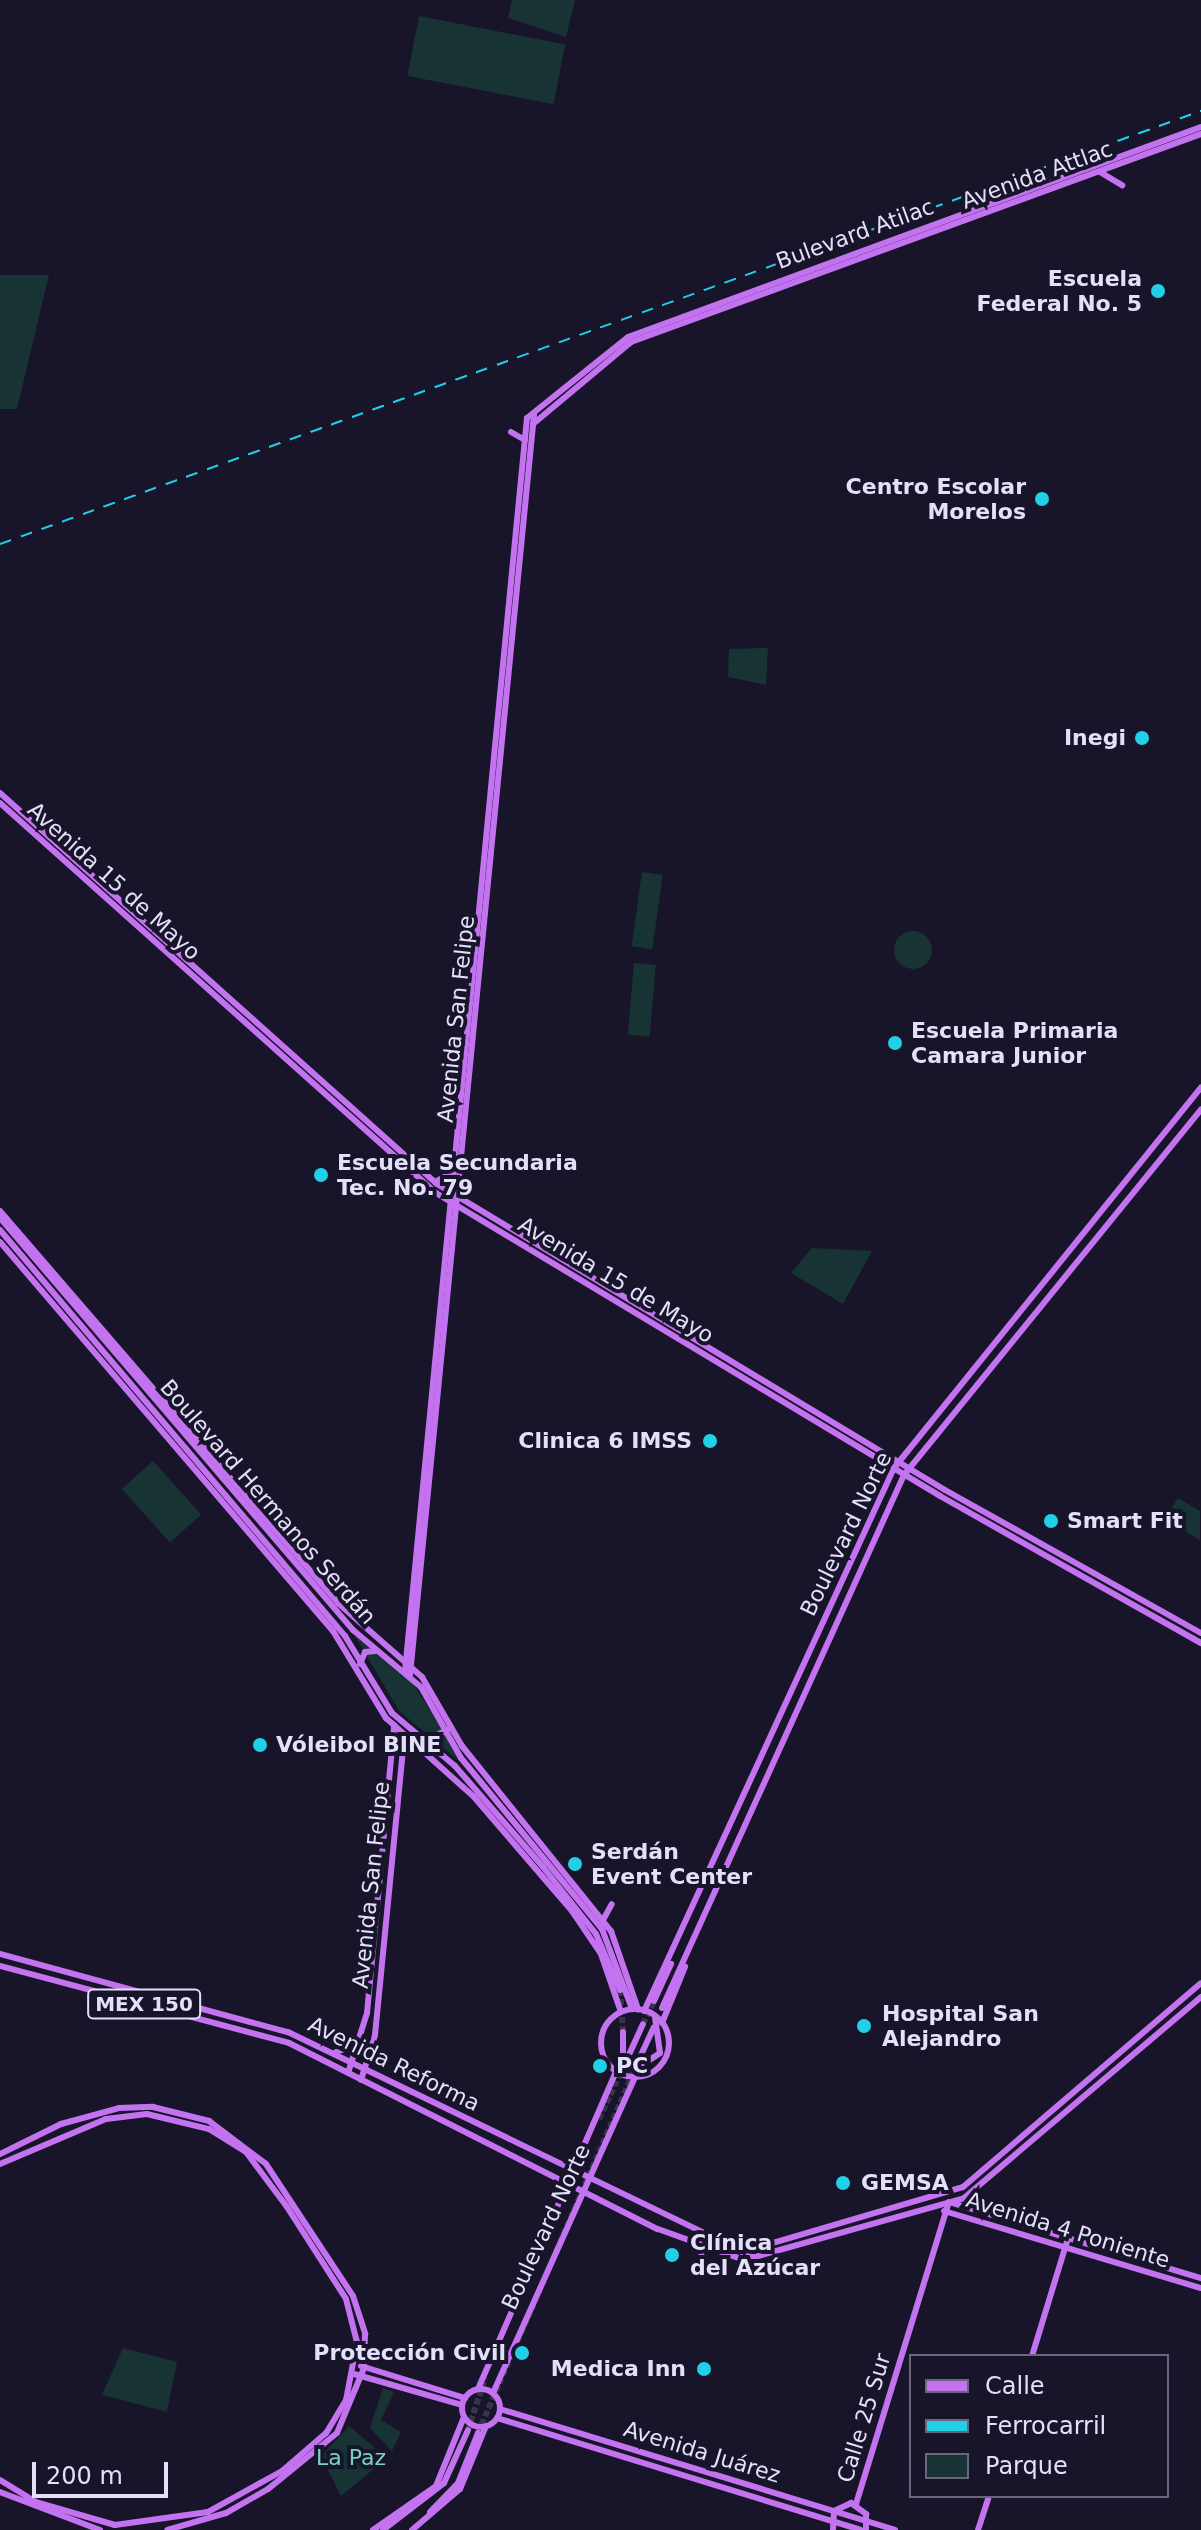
<!DOCTYPE html>
<html>
<head>
<meta charset="utf-8">
<style>
  body { margin:0 }
  #map { position:relative; width:1201px; height:2530px; overflow:hidden; background:#18142a; font-family:"DejaVu Sans",sans-serif }
  div>[style] { position:absolute }
  .green>* { inset:0; background:#183333; transform-origin:0 0 }
  .round { border-radius:50% }
  .major-tunnel>* { height:6px; margin-top:-3px; transform-origin:0; background:repeating-linear-gradient(90deg,#37334a 0 6px,transparent 0 9px) }
  .major>* { height:6px; margin:-3px; padding:0 3px; transform-origin:3px; border-radius:3px; background:#c473f0 }
  .major>.ring { margin:-3px; padding:0; box-sizing:content-box; background:none; border:6px solid #c473f0; border-radius:50% }
  .rail>* { height:2px; margin-top:-1px; transform-origin:0; background:repeating-linear-gradient(90deg,#21cfe7 0 12px,transparent 0 22px) }
  .dots>* { width:22px; height:22px; translate:-50% -50%; box-sizing:border-box; border:4px solid #18142a; border-radius:50% }
  span { translate:-50% -50%; white-space:nowrap; text-align:center; line-height:1.15; -webkit-text-stroke:8px #18142a; paint-order:stroke }
  .shield-label span { padding:2px 6px; background:#18142a; border:2px solid; border-radius:6px; -webkit-text-stroke-width:0 }
  .shield-label { font-size:20px; color:#e4e0fc; font-weight:700 }
  .street-label { font-size:22px; color:#e4e0fc }
  .poi-label { font-size:22px; color:#e4e0fc; font-weight:700 }
  .right { translate:-100% -50%; text-align:right }
  .left { translate:0 -50%; text-align:left }
  .park-label { font-size:22px; color:#73d5bf }
  .legend { position:absolute; left:909px; top:2354px; width:260px; height:144px; box-sizing:border-box; background:#18142a; border:2px solid #6a667e; margin:0; padding:10px 14px; list-style:none; font-size:24px; color:#e4e0fc }
  .legend li { display:flex; align-items:center; gap:16px; height:40px }
  .legend b { width:40px; border:2px solid #6a667e }
  .scale { position:absolute; left:32px; top:2462px; width:136px; height:36px; box-sizing:border-box; border:4px solid #e4e0fc; border-top:0; padding-left:10px; font-size:24px; line-height:28px; white-space:nowrap; color:#e4e0fc; -webkit-text-stroke:6px #18142a; paint-order:stroke }
</style>
</head>
<body>
<div id="map">
  <div class="green">
    <div style="clip-path:polygon(512px 0,575px 0,566px 37px,508px 18px)"></div>
    <div style="left:419px;top:16px;width:149px;height:61px;rotate:11deg"></div>
    <div style="clip-path:polygon(0 275px,49px 275px,17px 409px,0 409px)"></div>
    <div style="clip-path:polygon(768px 648px,766px 685px,728px 677px,729px 649px)"></div>
    <div style="left:642px;top:872px;width:21px;height:75px;rotate:8deg"></div>
    <div class="round" style="left:894px;top:931px;width:38px;height:38px"></div>
    <div style="left:634px;top:963px;width:22px;height:72px;rotate:5deg"></div>
    <div style="clip-path:polygon(812px 1248px,872px 1251px,843px 1304px,791px 1273px)"></div>
    <div style="left:153px;top:1461px;width:72px;height:42px;rotate:48deg"></div>
    <div style="clip-path:polygon(1178px 1498px,1200px 1511px,1200px 1540px,1165px 1519px)"></div>
    <div style="clip-path:polygon(355px 1636px,412px 1681px,463px 1764px,399px 1711px)"></div>
    <div style="clip-path:polygon(123px 2348px,177px 2362px,167px 2412px,102px 2395px)"></div>
    <div style="clip-path:polygon(383px 2388px,394px 2392px,381px 2420px,401px 2432px,392px 2451px,370px 2428px)"></div>
    <div style="clip-path:polygon(349px 2426px,387px 2458px,341px 2496px,321px 2456px)"></div>
  </div>
  <div class="major-tunnel">
    <div style="left:620px;top:1990px;width:42px;rotate:85.9deg"></div>
    <div style="left:643px;top:2024px;width:25px;rotate:-64deg"></div>
    <div style="left:599px;top:2119px;width:56px;rotate:-64.8deg"></div>
    <div style="left:468px;top:2430px;width:55px;rotate:-71.9deg"></div>
    <div style="left:478px;top:2433px;width:395px;rotate:-66.7deg"></div>
  </div>
  <div class="major">
    <div style="left:1100px;top:172px;width:26px;rotate:31deg"></div>
    <div style="left:533px;top:424px;width:128px;rotate:-39.9deg"></div>
    <div style="left:631px;top:342px;width:607px;rotate:-20.05deg"></div>
    <div style="left:511px;top:432px;width:16px;rotate:30deg"></div>
    <div style="left:0;top:793px;width:586px;rotate:41.82deg"></div>
    <div style="left:437px;top:1184px;width:593px;rotate:31.06deg"></div>
    <div style="left:945px;top:1490px;width:293px;rotate:29.2deg"></div>
    <div style="left:0;top:803px;width:585px;rotate:41.81deg"></div>
    <div style="left:436px;top:1193px;width:588px;rotate:31.01deg"></div>
    <div style="left:940px;top:1496px;width:300px;rotate:29.4deg"></div>
    <div style="left:435px;top:1182px;width:15px;rotate:-28deg"></div>
    <div style="left:0;top:1211px;width:518px;rotate:49.23deg"></div>
    <div style="left:338px;top:1603px;width:112px;rotate:41.4deg"></div>
    <div style="left:422px;top:1677px;width:80px;rotate:59.9deg"></div>
    <div style="left:462px;top:1746px;width:238px;rotate:51.2deg"></div>
    <div style="left:611px;top:1931px;width:83px;rotate:70.9deg"></div>
    <div style="left:0;top:1218px;width:543px;rotate:49.41deg"></div>
    <div style="left:353px;top:1630px;width:89px;rotate:40deg"></div>
    <div style="left:421px;top:1687px;width:81px;rotate:60.6deg"></div>
    <div style="left:461px;top:1758px;width:222px;rotate:50.5deg"></div>
    <div style="left:602px;top:1929px;width:85px;rotate:69.4deg"></div>
    <div style="left:0;top:1230px;width:533px;rotate:49.64deg"></div>
    <div style="left:345px;top:1636px;width:90px;rotate:58.6deg"></div>
    <div style="left:392px;top:1713px;width:82px;rotate:40.1deg"></div>
    <div style="left:455px;top:1766px;width:134px;rotate:48.9deg"></div>
    <div style="left:543px;top:1867px;width:85px;rotate:51.7deg"></div>
    <div style="left:596px;top:1934px;width:61px;rotate:66.8deg"></div>
    <div style="left:0;top:1242px;width:512px;rotate:49.44deg"></div>
    <div style="left:333px;top:1631px;width:102px;rotate:58.7deg"></div>
    <div style="left:386px;top:1718px;width:118px;rotate:41.9deg"></div>
    <div style="left:474px;top:1797px;width:150px;rotate:49.3deg"></div>
    <div style="left:572px;top:1911px;width:52px;rotate:56deg"></div>
    <div style="left:601px;top:1954px;width:61px;rotate:71deg"></div>
    <div style="left:360px;top:1664px;width:13px;rotate:-67deg"></div>
    <div style="left:365px;top:1652px;width:11px;rotate:-5deg"></div>
    <div style="left:405px;top:1671px;width:1259px;rotate:-84.44deg"></div>
    <div style="left:527px;top:418px;width:129px;rotate:-38.7deg"></div>
    <div style="left:628px;top:337px;width:610px;rotate:-20.13deg"></div>
    <div style="left:410px;top:1675px;width:1266px;rotate:-84.38deg"></div>
    <div style="left:426px;top:1741px;width:24px;rotate:-28deg"></div>
    <div style="left:603px;top:1920px;width:18px;rotate:-61deg"></div>
    <div style="left:0;top:1954px;width:298px;rotate:15.2deg"></div>
    <div style="left:288px;top:2032px;width:515px;rotate:25.77deg"></div>
    <div style="left:0;top:1966px;width:299px;rotate:14.9deg"></div>
    <div style="left:289px;top:2043px;width:413px;rotate:26.8deg"></div>
    <div style="left:658px;top:2229px;width:91px;rotate:19.8deg"></div>
    <div style="left:744px;top:2260px;width:229px;rotate:-15.7deg"></div>
    <div style="left:964px;top:2198px;width:311px;rotate:-40.3deg"></div>
    <div style="left:654px;top:2001px;width:41px;rotate:-65.3deg"></div>
    <div style="left:662px;top:2008px;width:585px;rotate:-65.58deg"></div>
    <div style="left:904px;top:1475px;width:471px;rotate:-50.9deg"></div>
    <div class="ring" style="left:601px;top:2009px;width:62px;height:62px"></div>
    <div style="left:644px;top:2011px;width:598px;rotate:-65.28deg"></div>
    <div style="left:894px;top:1468px;width:489px;rotate:-51.1deg"></div>
    <div style="left:662px;top:2023px;width:61px;rotate:-67.7deg"></div>
    <div style="left:623px;top:2032px;width:32px;rotate:90deg"></div>
    <div style="left:336px;top:2052px;width:24px;rotate:-19deg"></div>
    <div style="left:623px;top:2068px;width:48px;rotate:-65.6deg"></div>
    <div style="left:634px;top:2070px;width:31px;rotate:-33deg"></div>
    <div style="left:660px;top:2053px;width:35px;rotate:-98deg"></div>
    <div style="left:634px;top:2070px;width:47px;rotate:-65.1deg"></div>
    <div style="left:348px;top:2073px;width:63px;rotate:-72.4deg"></div>
    <div style="left:367px;top:2013px;width:289px;rotate:-84.6deg"></div>
    <div style="left:361px;top:2080px;width:47px;rotate:-72.7deg"></div>
    <div style="left:375px;top:2035px;width:286px;rotate:-84.4deg"></div>
    <div style="left:403px;top:1750px;width:14px;rotate:-39deg"></div>
    <div style="left:0;top:2154px;width:68px;rotate:-26.2deg"></div>
    <div style="left:61px;top:2124px;width:60px;rotate:-15.4deg"></div>
    <div style="left:119px;top:2108px;width:34px;rotate:-2deg"></div>
    <div style="left:153px;top:2107px;width:58px;rotate:14deg"></div>
    <div style="left:209px;top:2121px;width:71px;rotate:37deg"></div>
    <div style="left:266px;top:2164px;width:158px;rotate:56.6deg"></div>
    <div style="left:353px;top:2296px;width:40px;rotate:72deg"></div>
    <div style="left:365px;top:2334px;width:34px;rotate:92deg"></div>
    <div style="left:364px;top:2368px;width:70px;rotate:112.6deg"></div>
    <div style="left:337px;top:2433px;width:89px;rotate:140.9deg"></div>
    <div style="left:268px;top:2489px;width:48px;rotate:150.3deg"></div>
    <div style="left:226px;top:2513px;width:61px;rotate:163.9deg"></div>
    <div style="left:0;top:2164px;width:115px;rotate:-23deg"></div>
    <div style="left:106px;top:2119px;width:41px;rotate:-7deg"></div>
    <div style="left:147px;top:2114px;width:64px;rotate:13.6deg"></div>
    <div style="left:209px;top:2129px;width:44px;rotate:31.9deg"></div>
    <div style="left:246px;top:2152px;width:69px;rotate:53.3deg"></div>
    <div style="left:287px;top:2207px;width:109px;rotate:57.3deg"></div>
    <div style="left:346px;top:2299px;width:44px;rotate:75.7deg"></div>
    <div style="left:357px;top:2342px;width:59px;rotate:100.7deg"></div>
    <div style="left:346px;top:2400px;width:39px;rotate:121deg"></div>
    <div style="left:326px;top:2433px;width:58px;rotate:139.2deg"></div>
    <div style="left:282px;top:2471px;width:85px;rotate:151deg"></div>
    <div style="left:208px;top:2512px;width:94px;rotate:172deg"></div>
    <div style="left:115px;top:2525px;width:82px;rotate:-163.8deg"></div>
    <div style="left:36px;top:2502px;width:42px;rotate:-148.6deg"></div>
    <div style="left:952px;top:2203px;width:260px;rotate:16.8deg"></div>
    <div style="left:944px;top:2211px;width:268px;rotate:16.7deg"></div>
    <div style="left:701px;top:2249px;width:18px;rotate:87deg"></div>
    <div style="left:742px;top:2252px;width:230px;rotate:-16.4deg"></div>
    <div style="left:963px;top:2187px;width:313px;rotate:-40.6deg"></div>
    <div style="left:1032px;top:2356px;width:123px;rotate:-73deg"></div>
    <div style="left:361px;top:2366px;width:109px;rotate:17.1deg"></div>
    <div style="left:354px;top:2374px;width:112px;rotate:16deg"></div>
    <div style="left:478px;top:2389px;width:346px;rotate:-66.5deg"></div>
    <div class="ring" style="left:462px;top:2389px;width:32px;height:32px"></div>
    <div style="left:493px;top:2393px;width:346px;rotate:-65.8deg"></div>
    <div style="left:500px;top:2409px;width:413px;rotate:17deg"></div>
    <div style="left:497px;top:2418px;width:380px;rotate:17.1deg"></div>
    <div style="left:0;top:2492px;width:107px;rotate:20.8deg"></div>
    <div style="left:856px;top:2504px;width:316px;rotate:-72.9deg"></div>
    <div style="left:430px;top:2512px;width:40px;rotate:-46deg"></div>
    <div style="left:458px;top:2483px;width:54px;rotate:-68.2deg"></div>
    <div style="left:373px;top:2530px;width:77px;rotate:-34.9deg"></div>
    <div style="left:436px;top:2486px;width:74px;rotate:-67.9deg"></div>
    <div style="left:383px;top:2530px;width:77px;rotate:-37.6deg"></div>
    <div style="left:444px;top:2483px;width:58px;rotate:-65.6deg"></div>
    <div style="left:412px;top:2530px;width:63px;rotate:-40.5deg"></div>
    <div style="left:460px;top:2489px;width:68px;rotate:-67.6deg"></div>
    <div style="left:833px;top:2530px;width:19px;rotate:-87deg"></div>
    <div style="left:834px;top:2511px;width:19px;rotate:-25deg"></div>
    <div style="left:851px;top:2503px;width:19px;rotate:36deg"></div>
    <div style="left:866px;top:2514px;width:16px;rotate:90deg"></div>
    <div style="left:978px;top:2530px;width:36px;rotate:-72deg"></div>
  </div>
  <div class="rail">
    <div style="left:0;top:544px;width:1277px;rotate:-19.83deg"></div>
  </div>
  <div class="dots">
    <div style="left:1158px;top:291px;background:#21cfe7"></div>
    <div style="left:1042px;top:499px;background:#21cfe7"></div>
    <div style="left:1142px;top:738px;background:#21cfe7"></div>
    <div style="left:895px;top:1043px;background:#21cfe7"></div>
    <div style="left:321px;top:1175px;background:#21cfe7"></div>
    <div style="left:710px;top:1441px;background:#21cfe7"></div>
    <div style="left:1051px;top:1521px;background:#21cfe7"></div>
    <div style="left:260px;top:1745px;background:#21cfe7"></div>
    <div style="left:575px;top:1864px;background:#21cfe7"></div>
    <div style="left:864px;top:2026px;background:#21cfe7"></div>
    <div style="left:600px;top:2066px;background:#21cfe7"></div>
    <div style="left:843px;top:2183px;background:#21cfe7"></div>
    <div style="left:672px;top:2255px;background:#21cfe7"></div>
    <div style="left:522px;top:2353px;background:#21cfe7"></div>
    <div style="left:704px;top:2369px;background:#21cfe7"></div>
  </div>
  <div class="shield-label">
    <span style="left:144px;top:2004px">MEX 150</span>
  </div>
  <div class="street-label">
    <span style="left:1037px;top:175px;rotate:-20deg">Avenida Attlac</span>
    <span style="left:855px;top:234px;rotate:-20deg">Bulevard Atilac</span>
    <span style="left:114px;top:881px;rotate:42deg">Avenida 15 de Mayo</span>
    <span style="left:456px;top:1019px;rotate:-84deg">Avenida San Felipe</span>
    <span style="left:616px;top:1280px;rotate:31deg">Avenida 15 de Mayo</span>
    <span style="left:268px;top:1502px;rotate:49deg">Boulevard Hermanos Serdán</span>
    <span style="left:846px;top:1534px;rotate:-64deg">Boulevard Norte</span>
    <span style="left:371px;top:1885px;rotate:-84deg">Avenida San Felipe</span>
    <span style="left:394px;top:2064px;rotate:26deg">Avenida Reforma</span>
    <span style="left:546px;top:2227px;rotate:-65deg">Boulevard Norte</span>
    <span style="left:1068px;top:2230px;rotate:17deg">Avenida 4 Poniente</span>
    <span style="left:864px;top:2418px;rotate:-73deg">Calle 25 Sur</span>
    <span style="left:702px;top:2452px;rotate:17deg">Avenida Juárez</span>
  </div>
  <div class="poi-label">
    <span class="right" style="left:1142px;top:291px">Escuela<br>Federal No. 5</span>
    <span class="right" style="left:1026px;top:499px">Centro Escolar<br>Morelos</span>
    <span class="right" style="left:1126px;top:738px">Inegi</span>
    <span class="left" style="left:911px;top:1043px">Escuela Primaria<br>Camara Junior</span>
    <span class="left" style="left:337px;top:1175px">Escuela Secundaria<br>Tec. No. 79</span>
    <span class="right" style="left:692px;top:1441px">Clinica 6 IMSS</span>
    <span class="left" style="left:1067px;top:1521px">Smart Fit</span>
    <span class="left" style="left:276px;top:1745px">Vóleibol BINE</span>
    <span class="left" style="left:591px;top:1864px">Serdán<br>Event Center</span>
    <span class="left" style="left:882px;top:2026px">Hospital San<br>Alejandro</span>
    <span class="left" style="left:616px;top:2066px">PC</span>
    <span class="left" style="left:861px;top:2183px">GEMSA</span>
    <span class="left" style="left:690px;top:2255px">Clínica<br>del Azúcar</span>
    <span class="right" style="left:506px;top:2353px">Protección Civil</span>
    <span class="right" style="left:686px;top:2369px">Medica Inn</span>
  </div>
  <div class="park-label">
    <span style="left:351px;top:2458px">La Paz</span>
  </div>
  <ul class="legend">
  <li><b style="height:10px;background:#c473f0"></b>Calle</li>
  <li><b style="height:10px;background:#21cfe7"></b>Ferrocarril</li>
  <li><b style="height:22px;background:#183333"></b>Parque</li>
  </ul>
  <div class="scale">200 m</div>
</div>
</body>
</html>
